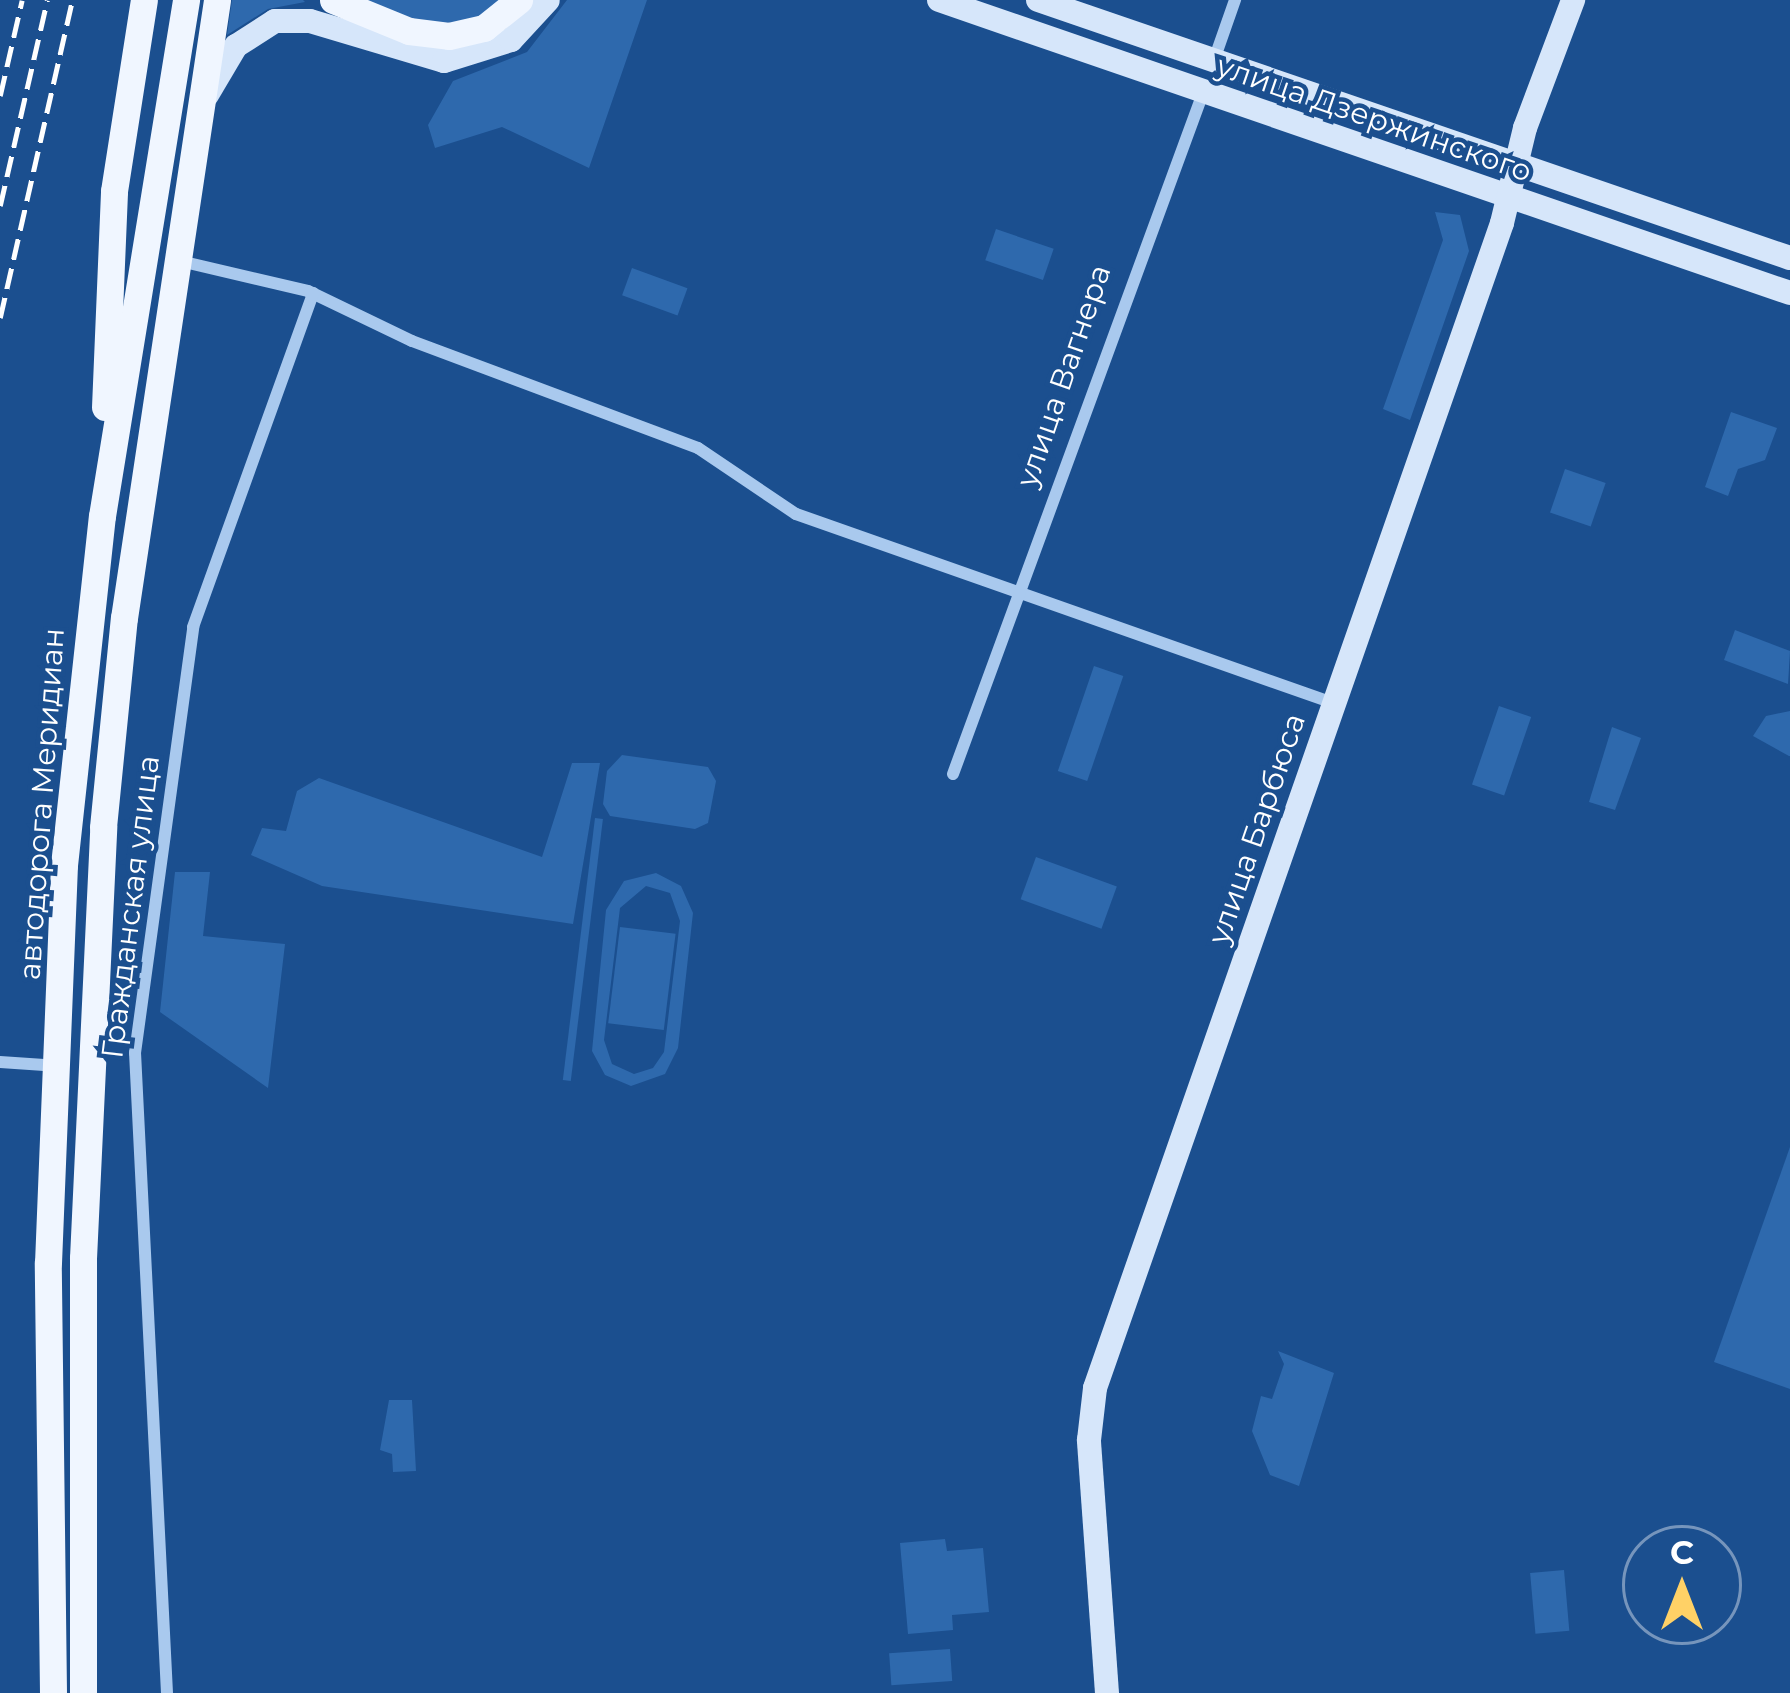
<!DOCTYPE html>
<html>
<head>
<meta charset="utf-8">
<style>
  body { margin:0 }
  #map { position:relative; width:1790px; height:1693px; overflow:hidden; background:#1b4f8f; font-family:Montserrat,sans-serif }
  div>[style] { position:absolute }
  .green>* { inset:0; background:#2e69ad; transform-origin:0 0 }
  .street>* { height:12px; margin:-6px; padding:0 6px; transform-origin:6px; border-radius:6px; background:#a9c9ee }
  .secondary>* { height:24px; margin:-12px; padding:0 12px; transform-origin:12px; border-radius:12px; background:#d6e6fa }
  .primary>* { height:27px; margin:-13.5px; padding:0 13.5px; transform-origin:13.5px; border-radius:13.5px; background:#f0f6ff }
  .rail>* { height:4.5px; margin-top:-2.25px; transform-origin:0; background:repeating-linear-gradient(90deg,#fff 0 21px,transparent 0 30px) }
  span { translate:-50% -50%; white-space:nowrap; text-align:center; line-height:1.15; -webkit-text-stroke:9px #1b4f8f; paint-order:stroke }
  .street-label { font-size:30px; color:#fff }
  .north { position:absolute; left:1622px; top:1525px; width:120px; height:120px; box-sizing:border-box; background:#1b4f8f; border:3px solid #7695bc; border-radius:50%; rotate:0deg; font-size:33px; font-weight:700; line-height:48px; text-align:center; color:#fff }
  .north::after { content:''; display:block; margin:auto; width:42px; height:54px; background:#ffd166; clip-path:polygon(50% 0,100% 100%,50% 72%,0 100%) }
</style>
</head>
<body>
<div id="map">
  <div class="green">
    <div style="clip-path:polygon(232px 0,303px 0,305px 2px,268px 9px,227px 35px)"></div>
    <div style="clip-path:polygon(359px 0,506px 0,475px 21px,429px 24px)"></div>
    <div style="clip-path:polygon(567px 0,647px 0,589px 168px,502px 127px,435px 148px,428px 125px,453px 81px,527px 52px)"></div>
    <div style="clip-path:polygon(1435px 212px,1460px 215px,1469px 251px,1410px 420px,1383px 409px,1443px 240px)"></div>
    <div style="left:996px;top:229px;width:61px;height:33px;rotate:19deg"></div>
    <div style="left:632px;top:268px;width:59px;height:29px;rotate:20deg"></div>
    <div style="clip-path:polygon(1731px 412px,1777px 428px,1765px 460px,1738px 469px,1728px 496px,1705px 487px)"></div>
    <div style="left:1565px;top:469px;width:43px;height:46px;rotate:19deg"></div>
    <div style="clip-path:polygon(1735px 630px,1790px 651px,1788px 684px,1724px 660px)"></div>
    <div style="left:1094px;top:666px;width:31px;height:111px;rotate:19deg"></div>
    <div style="left:1499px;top:706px;width:34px;height:83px;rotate:19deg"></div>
    <div style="clip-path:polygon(1790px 711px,1790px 756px,1789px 756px,1753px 736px,1766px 716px)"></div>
    <div style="clip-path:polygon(1612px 727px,1641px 738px,1615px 810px,1589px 802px)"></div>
    <div style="clip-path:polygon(622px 755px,708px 767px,716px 781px,708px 823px,695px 829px,610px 816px,603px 804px,607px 771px)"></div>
    <div style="clip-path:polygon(572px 763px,600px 763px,573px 924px,322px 886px,251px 855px,262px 828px,286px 831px,297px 791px,319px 778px,542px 857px)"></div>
    <div style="left:595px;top:818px;width:8px;height:264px;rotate:7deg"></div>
    <div style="left:1036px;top:857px;width:86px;height:45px;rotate:20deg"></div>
    <div style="clip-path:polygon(175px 872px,210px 872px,203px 936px,285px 944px,268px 1088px,160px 1012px)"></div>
    <div style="clip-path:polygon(evenodd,656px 873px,681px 886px,693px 913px,678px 1048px,665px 1074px,631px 1086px,605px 1075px,592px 1051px,606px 910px,624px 881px,656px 873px,646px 886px,670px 893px,680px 921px,664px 1052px,653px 1068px,634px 1074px,612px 1064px,604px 1040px,620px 908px,646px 886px)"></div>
    <div style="left:620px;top:927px;width:56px;height:97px;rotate:7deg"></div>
    <div style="clip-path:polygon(1790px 1147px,1790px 1389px,1714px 1362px)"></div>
    <div style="clip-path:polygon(1278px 1351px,1334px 1373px,1299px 1486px,1270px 1475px,1252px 1431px,1261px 1396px,1272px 1399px,1284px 1364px)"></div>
    <div style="clip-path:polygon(389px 1400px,412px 1400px,416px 1471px,393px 1472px,392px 1454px,380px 1450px)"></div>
    <div style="clip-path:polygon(945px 1539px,947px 1551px,983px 1548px,989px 1612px,952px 1615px,953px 1630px,908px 1634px,900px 1543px)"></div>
    <div style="left:1564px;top:1570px;width:61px;height:34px;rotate:85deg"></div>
    <div style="left:950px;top:1649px;width:32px;height:61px;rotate:86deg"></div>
  </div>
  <div class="street">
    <div style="left:1214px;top:60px;width:64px;rotate:-70.7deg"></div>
    <div style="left:180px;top:261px;width:131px;rotate:13.2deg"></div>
    <div style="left:308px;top:291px;width:115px;rotate:25.7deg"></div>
    <div style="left:412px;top:341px;width:305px;rotate:20.5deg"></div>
    <div style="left:698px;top:448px;width:118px;rotate:34deg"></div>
    <div style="left:796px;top:514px;width:569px;rotate:19.39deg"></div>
    <div style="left:953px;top:774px;width:725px;rotate:-69.84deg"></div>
    <div style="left:0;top:1062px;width:59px;rotate:3.9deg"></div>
    <div style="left:167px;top:1693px;width:641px;rotate:-92.86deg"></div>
    <div style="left:135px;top:1053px;width:430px;rotate:-82.2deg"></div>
    <div style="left:193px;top:627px;width:355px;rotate:-70.2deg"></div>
  </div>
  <div class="secondary">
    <div style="left:939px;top:0;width:900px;rotate:19deg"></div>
    <div style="left:1038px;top:0;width:795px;rotate:18.94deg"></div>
    <div style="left:207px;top:95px;width:57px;rotate:-59.4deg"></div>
    <div style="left:236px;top:46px;width:46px;rotate:-32.7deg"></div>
    <div style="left:275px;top:21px;width:35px"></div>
    <div style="left:310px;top:21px;width:140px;rotate:16.6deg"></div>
    <div style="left:444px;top:61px;width:70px;rotate:-17.4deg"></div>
    <div style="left:511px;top:40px;width:54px;rotate:-47.2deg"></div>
    <div style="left:1107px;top:1693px;width:254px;rotate:-94.1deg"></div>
    <div style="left:1089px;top:1440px;width:52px;rotate:-83.4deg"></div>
    <div style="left:1095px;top:1388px;width:1234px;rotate:-70.74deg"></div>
    <div style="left:1502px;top:223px;width:98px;rotate:-76.4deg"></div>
    <div style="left:1525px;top:128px;width:137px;rotate:-69.4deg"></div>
  </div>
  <div class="primary">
    <div style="left:333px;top:0;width:82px;rotate:22.2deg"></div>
    <div style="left:409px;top:31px;width:40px;rotate:7.1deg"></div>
    <div style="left:449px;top:36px;width:36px;rotate:-13deg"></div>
    <div style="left:484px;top:28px;width:45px;rotate:-38.7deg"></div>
    <div style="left:105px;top:407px;width:216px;rotate:-87.6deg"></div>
    <div style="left:114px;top:191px;width:193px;rotate:-81.1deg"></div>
    <div style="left:53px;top:1693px;width:430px;rotate:-90.7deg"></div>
    <div style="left:48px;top:1263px;width:398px;rotate:-87.7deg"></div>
    <div style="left:64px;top:865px;width:351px;rotate:-83.8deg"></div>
    <div style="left:102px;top:516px;width:523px;rotate:-80.75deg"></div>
    <div style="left:83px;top:1693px;width:435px;rotate:-90deg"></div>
    <div style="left:83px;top:1258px;width:431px;rotate:-87.3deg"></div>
    <div style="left:103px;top:827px;width:210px;rotate:-84.3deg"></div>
    <div style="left:124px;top:618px;width:625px;rotate:-81.44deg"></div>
  </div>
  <div class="rail">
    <div style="left:0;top:96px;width:98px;rotate:-77.1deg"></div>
    <div style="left:0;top:206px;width:211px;rotate:-77.1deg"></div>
    <div style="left:0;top:318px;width:326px;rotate:-77.2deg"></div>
  </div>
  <div class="street-label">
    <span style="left:1374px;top:119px;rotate:19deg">улица Дзержинского</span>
    <span style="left:1064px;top:376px;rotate:-71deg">улица Вагнера</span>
    <span style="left:42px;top:804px;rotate:-86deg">автодорога Меридиан</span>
    <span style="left:1257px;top:829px;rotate:-71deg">улица Барбюса</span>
    <span style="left:131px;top:907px;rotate:-83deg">Гражданская улица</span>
  </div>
  <div class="north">С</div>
</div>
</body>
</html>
